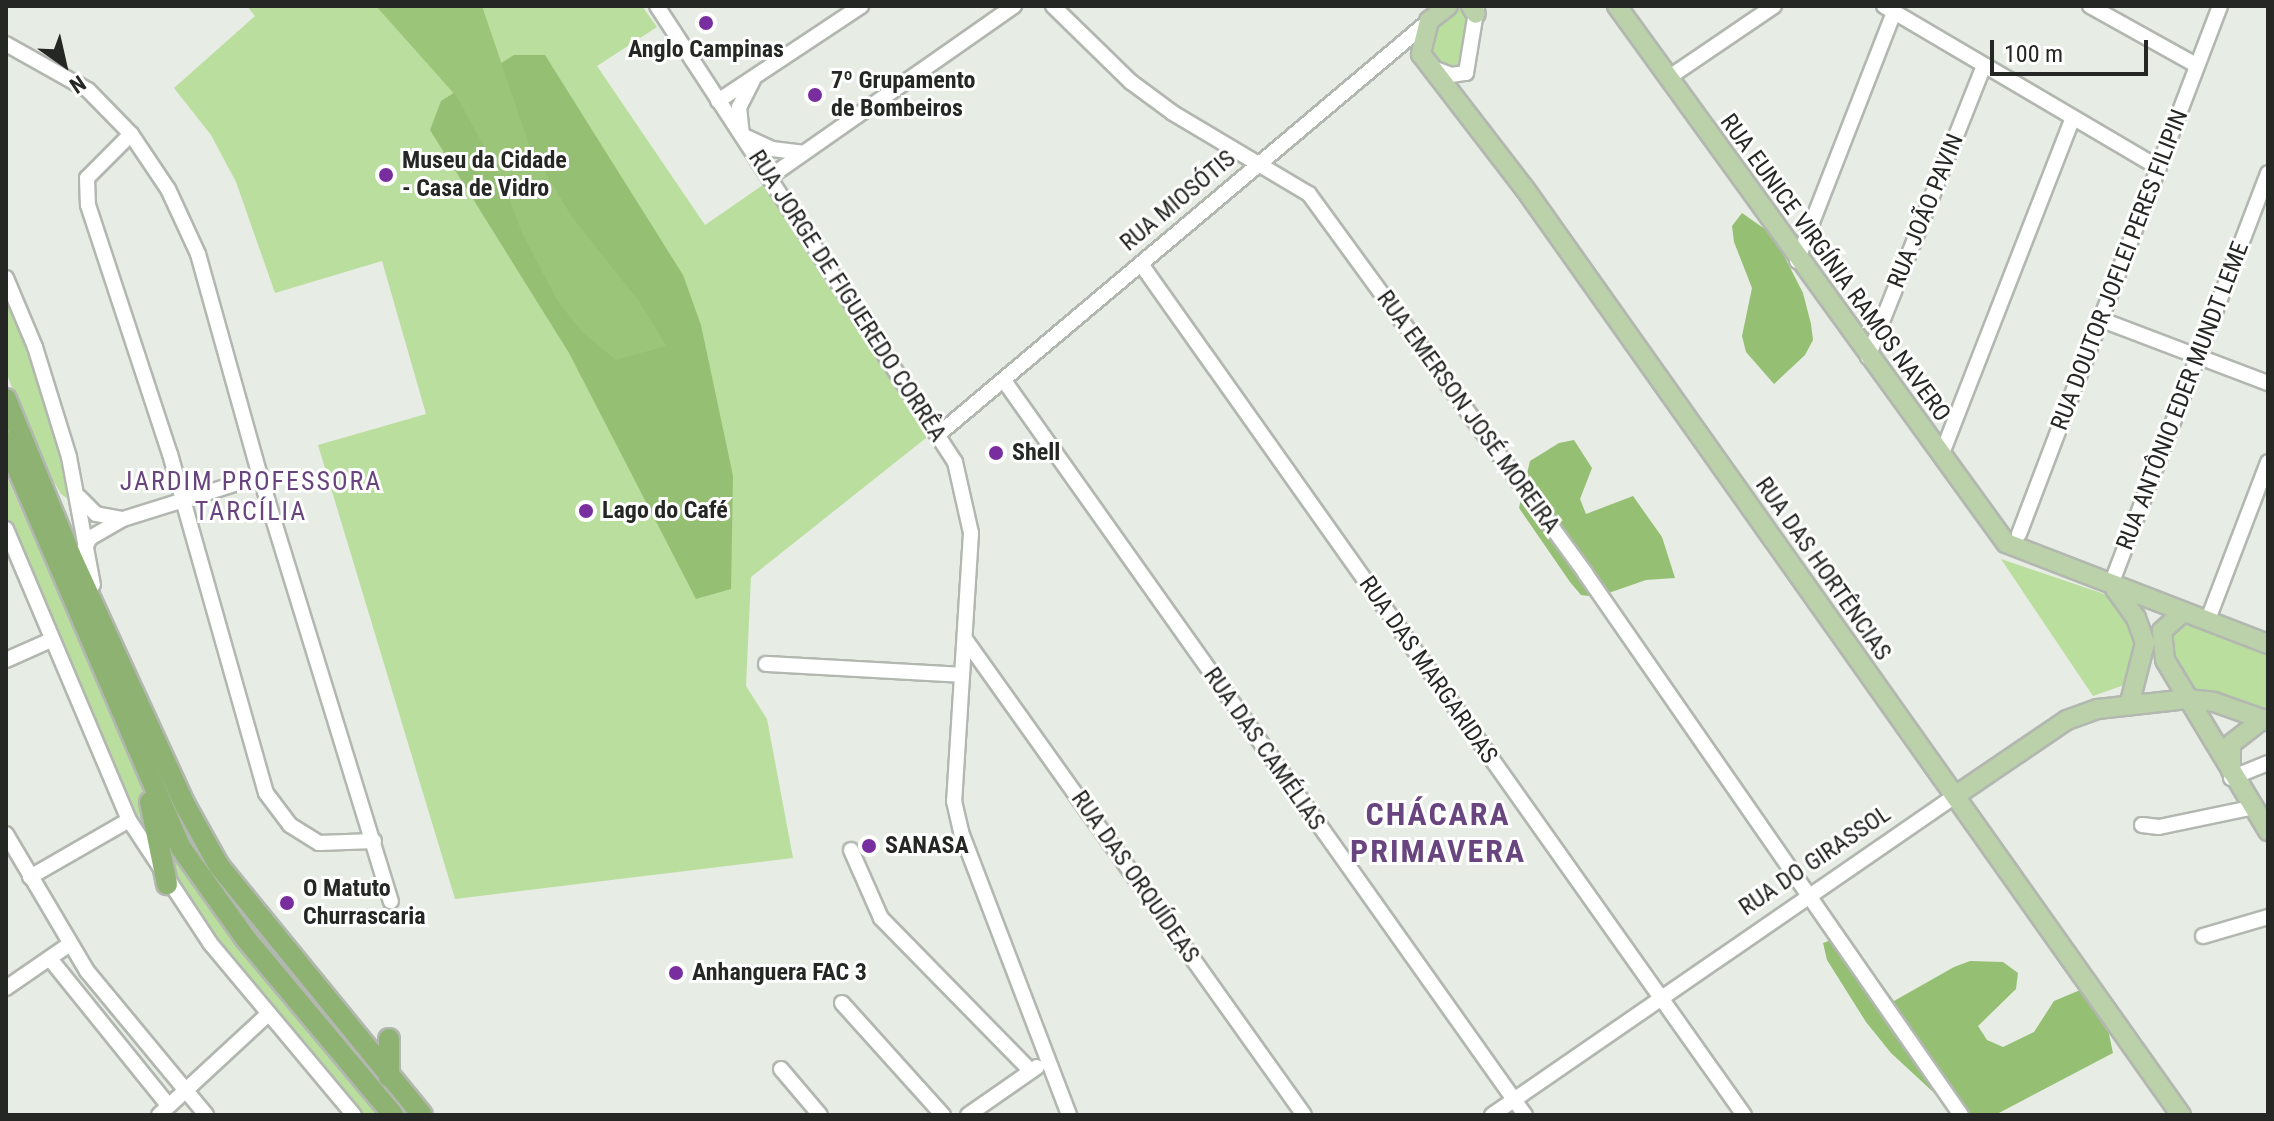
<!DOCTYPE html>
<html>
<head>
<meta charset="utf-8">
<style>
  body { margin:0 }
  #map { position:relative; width:2274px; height:1121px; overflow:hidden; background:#e7ece4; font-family:"Roboto Condensed",sans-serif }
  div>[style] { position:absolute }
  .green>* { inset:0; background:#bade9e }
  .forest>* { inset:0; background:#95bf73 }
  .water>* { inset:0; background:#9bc579 }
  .roads { filter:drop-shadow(2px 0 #b2b7b0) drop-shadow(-2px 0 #b2b7b0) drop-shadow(0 2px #b2b7b0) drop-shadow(0 -2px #b2b7b0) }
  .minor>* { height:14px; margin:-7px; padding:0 7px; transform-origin:7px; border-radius:7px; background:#fff }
  .major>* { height:18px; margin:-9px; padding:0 9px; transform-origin:9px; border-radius:9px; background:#bbd1aa }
  .highway>* { height:20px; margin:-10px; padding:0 10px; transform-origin:10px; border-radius:10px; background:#8eb271 }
  .dots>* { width:22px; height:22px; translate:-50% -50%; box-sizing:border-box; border:4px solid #fff; border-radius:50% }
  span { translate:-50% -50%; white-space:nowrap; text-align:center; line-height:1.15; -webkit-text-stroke:6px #fff; paint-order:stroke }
  .poi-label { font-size:24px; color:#252724; font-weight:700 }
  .left { translate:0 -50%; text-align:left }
  .street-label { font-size:24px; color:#252724 }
  .neighbourhood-label { font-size:26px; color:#69457f; letter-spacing:2px }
  .district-label { font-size:32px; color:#69457f; font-weight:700; letter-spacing:2px }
  .frame { position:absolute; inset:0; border:8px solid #252724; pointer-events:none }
  .north { position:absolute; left:24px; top:24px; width:80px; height:80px; -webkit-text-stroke:6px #fff; paint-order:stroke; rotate:146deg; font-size:22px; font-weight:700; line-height:32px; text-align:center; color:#252724 }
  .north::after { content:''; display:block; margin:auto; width:28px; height:36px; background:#252724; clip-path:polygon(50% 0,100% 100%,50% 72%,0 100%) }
  .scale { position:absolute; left:1990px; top:40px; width:158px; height:36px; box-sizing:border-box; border:4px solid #252724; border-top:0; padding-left:10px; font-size:24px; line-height:28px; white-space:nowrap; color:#252724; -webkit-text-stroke:6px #fff; paint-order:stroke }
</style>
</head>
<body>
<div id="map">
  <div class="green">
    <div style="clip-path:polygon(247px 6px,642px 6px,657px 27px,597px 66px,705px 225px,763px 185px,931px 434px,751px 577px,746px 686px,767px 719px,793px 858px,455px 899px,318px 445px,426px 414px,382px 261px,275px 293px,236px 182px,211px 135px,174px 88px,255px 16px)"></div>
    <div style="clip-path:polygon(1464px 6px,1469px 11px,1458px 65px,1450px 69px,1432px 57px,1426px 44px,1429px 33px,1455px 8px)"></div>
    <div style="clip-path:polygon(6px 294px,65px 459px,71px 501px,61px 494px,40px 459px,6px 372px)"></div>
    <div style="clip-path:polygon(6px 411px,223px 885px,413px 1115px,402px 1115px,241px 922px,190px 848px,43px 517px,6px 427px)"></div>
    <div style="clip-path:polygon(6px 475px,141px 780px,148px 828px,144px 832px,6px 515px)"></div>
    <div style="clip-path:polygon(2001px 559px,2116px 598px,2138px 640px,2133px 671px,2124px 685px,2093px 696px)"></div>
    <div style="clip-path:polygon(2185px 622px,2268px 653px,2268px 719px,2192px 689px,2166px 644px,2168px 629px)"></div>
    <div style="clip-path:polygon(166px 845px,174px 848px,234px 942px,380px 1115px,362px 1115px,203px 925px,173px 875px)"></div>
  </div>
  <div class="forest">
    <div style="clip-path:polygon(514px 55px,545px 55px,683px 275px,701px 325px,733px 476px,731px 589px,696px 599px,569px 353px,430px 130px,441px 101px)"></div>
    <div style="clip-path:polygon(1742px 213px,1769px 232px,1779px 246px,1803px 293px,1811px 324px,1813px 340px,1805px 355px,1774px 384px,1746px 352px,1742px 336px,1752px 288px,1734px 242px,1732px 226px)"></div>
    <div style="clip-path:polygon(1574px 440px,1592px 468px,1580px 499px,1586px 514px,1633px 496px,1662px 537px,1675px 578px,1646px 580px,1597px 597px,1581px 595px,1570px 582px,1519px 508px,1530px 461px,1559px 443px)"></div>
    <div style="clip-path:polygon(1840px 937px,1853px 946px,1894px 1001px,1954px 967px,1970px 961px,2003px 962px,2018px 973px,2016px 989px,1978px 1026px,1987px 1040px,2003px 1047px,2034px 1032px,2054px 1001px,2085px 988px,2105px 1015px,2113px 1053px,1995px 1115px,1958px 1115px,1891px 1053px,1866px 1022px,1827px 960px,1823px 943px)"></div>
  </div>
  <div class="water">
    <div style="clip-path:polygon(376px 6px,482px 6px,530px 147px,572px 217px,639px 301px,666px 346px,616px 360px,582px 332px,557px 300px,522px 233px,503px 181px,457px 97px)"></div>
  </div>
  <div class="roads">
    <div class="minor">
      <div style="left:657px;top:6px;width:545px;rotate:56.84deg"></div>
      <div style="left:955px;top:462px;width:73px;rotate:77.3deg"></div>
      <div style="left:971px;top:533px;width:269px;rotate:93.6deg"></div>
      <div style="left:954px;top:801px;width:32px;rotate:77deg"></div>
      <div style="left:961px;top:832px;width:303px;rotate:69.1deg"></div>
      <div style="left:1053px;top:6px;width:109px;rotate:44.3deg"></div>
      <div style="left:1131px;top:82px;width:52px;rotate:36.4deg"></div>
      <div style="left:1173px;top:113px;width:158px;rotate:30.8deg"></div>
      <div style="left:1309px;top:194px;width:469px;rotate:53.9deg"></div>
      <div style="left:1585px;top:573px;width:660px;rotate:55.25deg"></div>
      <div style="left:1884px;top:6px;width:319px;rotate:30.5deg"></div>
      <div style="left:2090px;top:6px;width:121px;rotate:29.1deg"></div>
      <div style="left:6px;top:44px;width:94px;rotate:29.3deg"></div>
      <div style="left:88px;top:90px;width:62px;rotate:45.7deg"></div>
      <div style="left:131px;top:134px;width:66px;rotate:56.1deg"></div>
      <div style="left:168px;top:189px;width:72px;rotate:65.2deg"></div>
      <div style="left:198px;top:254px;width:230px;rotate:74.4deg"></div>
      <div style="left:260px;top:476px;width:445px;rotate:72.9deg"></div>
      <div style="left:1433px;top:68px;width:19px;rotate:21deg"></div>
      <div style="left:1451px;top:75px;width:15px;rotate:-8deg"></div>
      <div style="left:1466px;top:73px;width:68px;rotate:-80.7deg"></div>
      <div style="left:1668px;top:78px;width:128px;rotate:-34.2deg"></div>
      <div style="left:753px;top:80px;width:30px;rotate:117deg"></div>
      <div style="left:739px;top:107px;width:28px;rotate:84deg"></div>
      <div style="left:742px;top:135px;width:33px;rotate:25deg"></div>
      <div style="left:772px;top:149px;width:31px;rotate:7deg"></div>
      <div style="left:718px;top:101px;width:172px;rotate:-33.6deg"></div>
      <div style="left:131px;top:134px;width:62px;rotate:135deg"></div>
      <div style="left:87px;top:178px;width:27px;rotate:88deg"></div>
      <div style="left:88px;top:205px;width:262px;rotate:71.8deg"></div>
      <div style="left:170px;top:454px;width:352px;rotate:74.2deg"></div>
      <div style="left:266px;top:793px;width:40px;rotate:53deg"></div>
      <div style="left:290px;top:825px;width:34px;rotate:32deg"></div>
      <div style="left:319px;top:843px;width:55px;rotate:-2.1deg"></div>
      <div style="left:771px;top:176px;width:297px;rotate:-35deg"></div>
      <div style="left:1797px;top:261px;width:267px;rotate:-68.7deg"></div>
      <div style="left:1141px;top:264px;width:1043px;rotate:54.68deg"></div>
      <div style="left:6px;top:278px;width:75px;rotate:67.2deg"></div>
      <div style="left:35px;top:347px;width:115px;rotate:72.8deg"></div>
      <div style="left:69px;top:457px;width:130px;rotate:79.4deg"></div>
      <div style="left:2102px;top:320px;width:178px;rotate:20.8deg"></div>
      <div style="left:1868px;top:357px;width:314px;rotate:-68.3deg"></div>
      <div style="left:1005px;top:382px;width:899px;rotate:54.65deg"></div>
      <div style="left:940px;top:433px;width:639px;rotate:-40.12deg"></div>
      <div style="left:1941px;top:456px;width:363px;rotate:-68.7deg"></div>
      <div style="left:79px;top:497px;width:24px;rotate:45deg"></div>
      <div style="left:96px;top:514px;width:26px;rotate:11deg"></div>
      <div style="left:6px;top:529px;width:316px;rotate:67.1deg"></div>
      <div style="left:129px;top:820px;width:147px;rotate:56.6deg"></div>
      <div style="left:210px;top:943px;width:224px;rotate:50.1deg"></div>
      <div style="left:2019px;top:534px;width:565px;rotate:-69.16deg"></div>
      <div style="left:84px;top:549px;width:13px;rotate:-61deg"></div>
      <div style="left:90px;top:538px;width:38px;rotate:-30deg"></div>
      <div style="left:123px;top:519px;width:144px;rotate:-17.4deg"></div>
      <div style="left:2115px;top:574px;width:429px;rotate:-69.1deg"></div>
      <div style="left:2207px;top:622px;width:171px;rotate:-69.1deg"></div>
      <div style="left:965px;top:639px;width:584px;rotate:54.54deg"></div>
      <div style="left:6px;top:660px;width:49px;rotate:-24deg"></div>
      <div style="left:766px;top:664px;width:196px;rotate:3.2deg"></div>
      <div style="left:2231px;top:778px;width:40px;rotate:-22deg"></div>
      <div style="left:2142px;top:825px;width:17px;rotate:7deg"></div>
      <div style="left:2159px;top:827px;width:93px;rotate:-11.8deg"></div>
      <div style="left:6px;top:834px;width:159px;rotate:59.4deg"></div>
      <div style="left:87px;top:971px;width:187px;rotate:50.4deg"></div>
      <div style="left:851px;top:850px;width:74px;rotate:66.2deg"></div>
      <div style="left:881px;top:918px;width:214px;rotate:45.6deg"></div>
      <div style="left:30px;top:877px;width:114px;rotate:-29.9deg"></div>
      <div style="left:2203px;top:936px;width:68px;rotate:-16.3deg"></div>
      <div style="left:51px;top:960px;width:186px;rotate:51.1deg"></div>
      <div style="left:6px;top:988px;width:78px;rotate:-34.5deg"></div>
      <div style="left:842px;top:1003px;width:151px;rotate:48deg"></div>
      <div style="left:781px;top:1069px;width:60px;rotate:49.7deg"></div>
      <div style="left:159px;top:1115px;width:146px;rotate:-42.8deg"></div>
      <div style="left:968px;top:1115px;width:84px;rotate:-34.8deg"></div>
      <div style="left:1492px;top:1115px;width:562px;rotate:-34.57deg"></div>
    </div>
    <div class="major">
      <div style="left:1448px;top:6px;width:24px;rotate:142deg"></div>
      <div style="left:1429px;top:21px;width:34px;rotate:104deg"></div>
      <div style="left:1421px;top:54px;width:170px;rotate:52.4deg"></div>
      <div style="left:1525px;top:189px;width:1135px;rotate:54.69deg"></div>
      <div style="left:1471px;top:6px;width:9px;rotate:58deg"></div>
      <div style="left:1617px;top:6px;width:663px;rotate:54.08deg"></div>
      <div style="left:2006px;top:543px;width:281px;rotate:21.1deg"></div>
      <div style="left:2115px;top:589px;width:36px;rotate:54deg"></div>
      <div style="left:2136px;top:618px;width:27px;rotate:70deg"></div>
      <div style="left:2145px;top:643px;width:61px;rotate:104.3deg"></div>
      <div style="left:2182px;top:613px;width:27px;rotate:138deg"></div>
      <div style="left:2162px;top:631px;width:29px;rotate:84deg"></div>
      <div style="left:2165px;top:660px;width:200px;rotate:58.9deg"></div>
      <div style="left:2231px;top:771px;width:27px;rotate:-90deg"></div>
      <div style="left:2231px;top:744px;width:41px;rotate:-38deg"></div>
      <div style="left:1955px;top:796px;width:135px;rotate:-34.2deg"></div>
      <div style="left:2067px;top:720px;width:33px;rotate:-20deg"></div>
      <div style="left:2098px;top:709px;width:90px;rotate:-6.4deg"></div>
      <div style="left:2187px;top:699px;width:27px;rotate:6deg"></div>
      <div style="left:2214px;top:702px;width:57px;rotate:19.4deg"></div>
    </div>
    <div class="highway">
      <div style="left:6px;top:399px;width:168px;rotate:67.6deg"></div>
      <div style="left:70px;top:554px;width:276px;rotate:65.4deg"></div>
      <div style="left:185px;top:805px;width:70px;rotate:60.9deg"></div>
      <div style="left:219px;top:866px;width:321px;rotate:50.8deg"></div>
      <div style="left:6px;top:442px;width:442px;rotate:66.7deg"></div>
      <div style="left:181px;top:848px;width:112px;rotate:54.5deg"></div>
      <div style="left:246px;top:939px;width:229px;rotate:50.1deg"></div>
      <div style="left:150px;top:802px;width:84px;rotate:78.3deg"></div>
      <div style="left:389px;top:1039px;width:38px;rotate:90deg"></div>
    </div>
  </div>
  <div class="dots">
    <div style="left:706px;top:23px;background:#792e9f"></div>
    <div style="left:815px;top:95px;background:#792e9f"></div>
    <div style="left:386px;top:175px;background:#792e9f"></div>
    <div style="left:996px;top:453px;background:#792e9f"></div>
    <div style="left:586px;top:511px;background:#792e9f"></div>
    <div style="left:869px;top:846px;background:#792e9f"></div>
    <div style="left:287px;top:903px;background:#792e9f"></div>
    <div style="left:676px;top:973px;background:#792e9f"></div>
  </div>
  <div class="poi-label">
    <span style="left:706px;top:50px">Anglo Campinas</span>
    <span class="left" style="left:831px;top:95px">7º Grupamento<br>de Bombeiros</span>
    <span class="left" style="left:402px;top:175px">Museu da Cidade<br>- Casa de Vidro</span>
    <span class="left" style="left:1012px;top:453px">Shell</span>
    <span class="left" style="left:602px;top:511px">Lago do Café</span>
    <span class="left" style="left:885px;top:846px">SANASA</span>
    <span class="left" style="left:303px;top:903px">O Matuto<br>Churrascaria</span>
    <span class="left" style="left:692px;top:973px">Anhanguera FAC 3</span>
  </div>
  <div class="street-label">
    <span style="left:1178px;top:201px;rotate:-40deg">RUA MIOSÓTIS</span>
    <span style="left:1926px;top:211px;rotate:-68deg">RUA JOÃO PAVIN</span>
    <span style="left:1835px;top:268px;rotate:54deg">RUA EUNICE VIRGÍNIA RAMOS NAVERO</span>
    <span style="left:2120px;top:270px;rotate:-69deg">RUA DOUTOR JOFLEI PERES FILIPIN</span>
    <span style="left:847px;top:296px;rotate:57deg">RUA JORGE DE FIGUEREDO CORRÊA</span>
    <span style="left:2183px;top:396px;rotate:-69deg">RUA ANTÔNIO EDER MUNDT LEME</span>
    <span style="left:1468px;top:412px;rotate:54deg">RUA EMERSON JOSÉ MOREIRA</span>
    <span style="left:1823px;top:569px;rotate:55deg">RUA DAS HORTÊNCIAS</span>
    <span style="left:1428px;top:670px;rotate:55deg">RUA DAS MARGARIDAS</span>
    <span style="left:1264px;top:749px;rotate:55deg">RUA DAS CAMÉLIAS</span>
    <span style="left:1815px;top:861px;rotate:-34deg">RUA DO GIRASSOL</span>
    <span style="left:1135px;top:877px;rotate:55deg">RUA DAS ORQUÍDEAS</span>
  </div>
  <div class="neighbourhood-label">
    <span style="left:251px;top:497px">JARDIM PROFESSORA<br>TARCÍLIA</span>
  </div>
  <div class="district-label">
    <span style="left:1438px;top:833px">CHÁCARA<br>PRIMAVERA</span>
  </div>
  <div class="frame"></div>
  <div class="north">N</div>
  <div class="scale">100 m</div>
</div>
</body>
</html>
